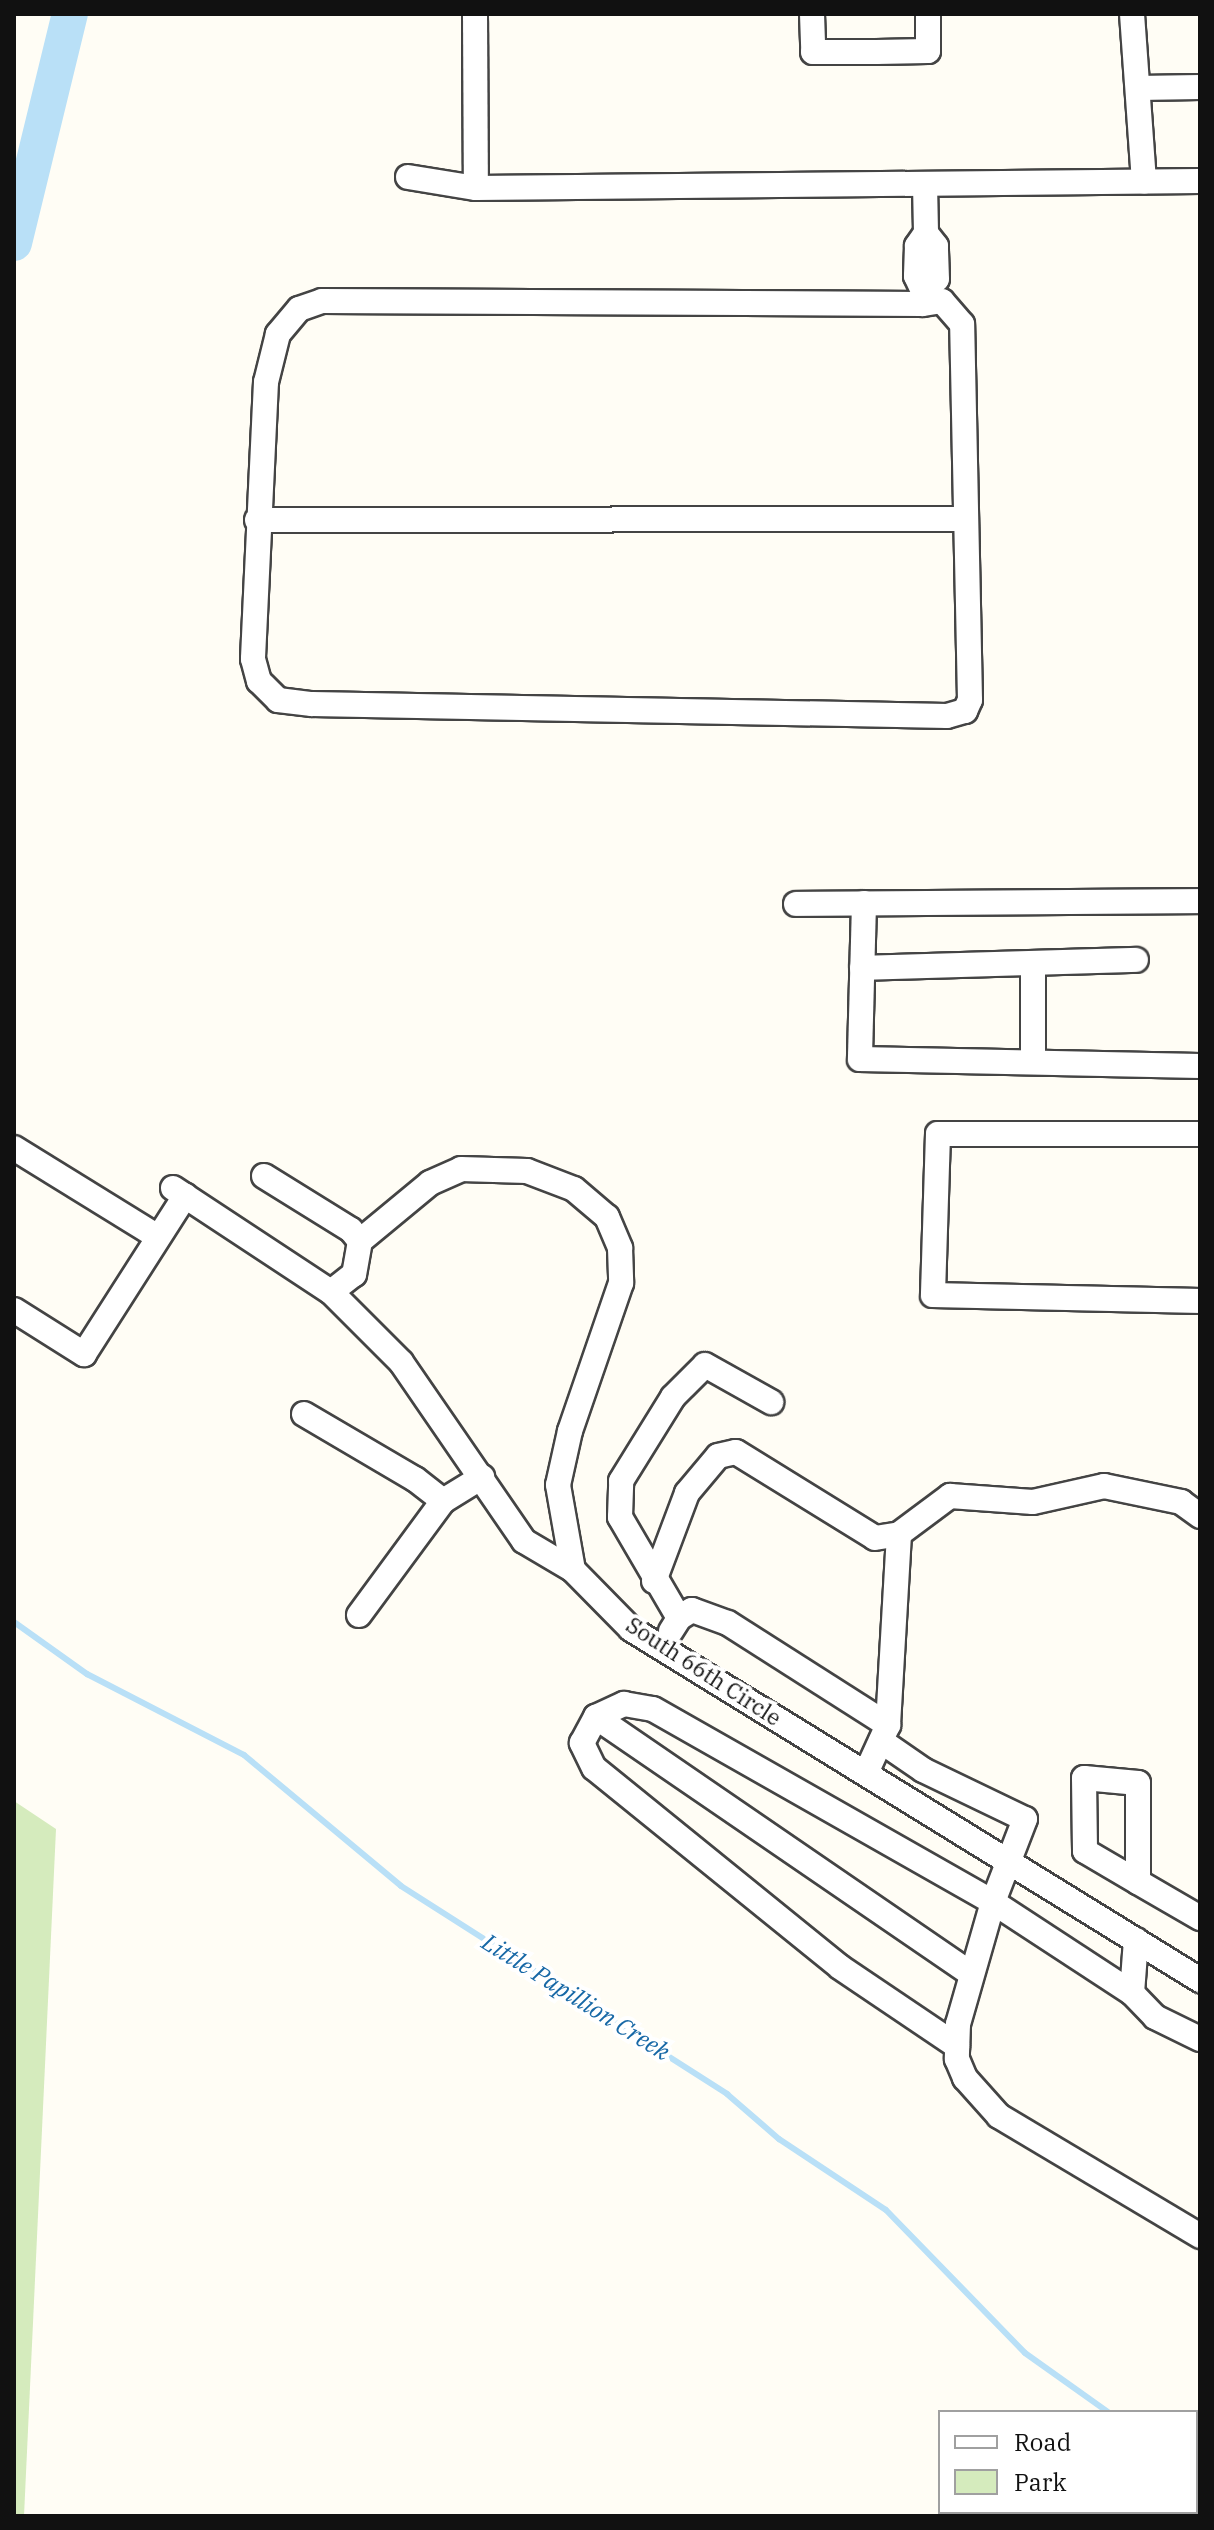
<!DOCTYPE html>
<html>
<head>
<meta charset="utf-8">
<style>
  body { margin:0 }
  #map { position:relative; width:1214px; height:2530px; overflow:hidden; background:#fffdf5; font-family:"IBM Plex Serif",serif }
  div>[style] { position:absolute }
  .green>* { inset:0; background:#d5ebbd }
  .stream>* { height:6px; margin:-3px; padding:0 3px; transform-origin:3px; border-radius:3px; background:#b9e0f7 }
  .river>* { height:36px; margin:-18px; padding:0 18px; transform-origin:18px; border-radius:18px; background:#b9e0f7 }
  .roads { filter:drop-shadow(2px 0 #444) drop-shadow(-2px 0 #444) drop-shadow(0 2px #444) drop-shadow(0 -2px #444) }
  .minor>* { height:24px; margin:-12px; padding:0 12px; transform-origin:12px; border-radius:12px; background:#fff }
  span { translate:-50% -50%; white-space:nowrap; text-align:center; line-height:1.15; -webkit-text-stroke:8px #fff; paint-order:stroke }
  .street-label { font-size:22px; color:#111 }
  .water-label { font-size:24px; color:#1768a6; font-style:italic }
  .frame { position:absolute; inset:0; border:16px solid #111; pointer-events:none }
  .legend { position:absolute; left:938px; top:2410px; width:260px; height:104px; box-sizing:border-box; background:#fff; border:2px solid #a0a0a0; margin:0; padding:10px 14px; list-style:none; font-size:24px; color:#111 }
  .legend li { display:flex; align-items:center; gap:16px; height:40px }
  .legend b { width:40px; border:2px solid #a0a0a0 }
</style>
</head>
<body>
<div id="map">
  <div class="green">
    <div style="clip-path:polygon(14px 1801px,56px 1829px,24px 2516px,14px 2516px)"></div>
  </div>
  <div class="stream">
    <div style="left:14px;top:1622px;width:90px;rotate:35.5deg"></div>
    <div style="left:87px;top:1674px;width:177px;rotate:27.3deg"></div>
    <div style="left:244px;top:1755px;width:204px;rotate:39.8deg"></div>
    <div style="left:401px;top:1886px;width:387px;rotate:32.5deg"></div>
    <div style="left:727px;top:2094px;width:69px;rotate:40.9deg"></div>
    <div style="left:779px;top:2139px;width:128px;rotate:33.6deg"></div>
    <div style="left:886px;top:2210px;width:199px;rotate:45.8deg"></div>
    <div style="left:1025px;top:2353px;width:102px;rotate:35.4deg"></div>
    <div style="left:1196px;top:2472px;width:5px;rotate:37deg"></div>
  </div>
  <div class="river">
    <div style="left:14px;top:243px;width:236px;rotate:-76.3deg"></div>
  </div>
  <div class="roads">
    <div class="minor">
      <div style="left:475px;top:14px;width:174px;rotate:89.7deg"></div>
      <div style="left:812px;top:14px;width:38px;rotate:88deg"></div>
      <div style="left:813px;top:52px;width:63px"></div>
      <div style="left:876px;top:52px;width:52px;rotate:-1.1deg"></div>
      <div style="left:928px;top:51px;width:37px;rotate:-90deg"></div>
      <div style="left:1132px;top:14px;width:168px;rotate:85.9deg"></div>
      <div style="left:1138px;top:88px;width:62px;rotate:-0.9deg"></div>
      <div style="left:408px;top:177px;width:69px;rotate:9.2deg"></div>
      <div style="left:476px;top:188px;width:724px;rotate:-0.55deg"></div>
      <div style="left:925px;top:184px;width:49px;rotate:88.8deg"></div>
      <div style="left:926px;top:233px;width:16px;rotate:125deg"></div>
      <div style="left:917px;top:246px;width:30px;rotate:92deg"></div>
      <div style="left:916px;top:276px;width:17px;rotate:65deg"></div>
      <div style="left:923px;top:291px;width:18px;rotate:-41deg"></div>
      <div style="left:937px;top:279px;width:33px;rotate:-92deg"></div>
      <div style="left:936px;top:246px;width:16px;rotate:-128deg"></div>
      <div style="left:922px;top:304px;width:600px;rotate:-179.71deg"></div>
      <div style="left:322px;top:301px;width:24px;rotate:161deg"></div>
      <div style="left:299px;top:309px;width:33px;rotate:130deg"></div>
      <div style="left:278px;top:334px;width:49px;rotate:104deg"></div>
      <div style="left:266px;top:382px;width:277px;rotate:92.7deg"></div>
      <div style="left:253px;top:659px;width:23px;rotate:75deg"></div>
      <div style="left:259px;top:681px;width:27px;rotate:45deg"></div>
      <div style="left:278px;top:700px;width:34px;rotate:7deg"></div>
      <div style="left:312px;top:704px;width:635px;rotate:1.08deg"></div>
      <div style="left:947px;top:716px;width:19px;rotate:-16deg"></div>
      <div style="left:965px;top:711px;width:12px;rotate:-66deg"></div>
      <div style="left:970px;top:700px;width:376px;rotate:-91.2deg"></div>
      <div style="left:962px;top:324px;width:30px;rotate:-131deg"></div>
      <div style="left:942px;top:301px;width:20px;rotate:171deg"></div>
      <div style="left:922px;top:304px;width:13px;rotate:-86deg"></div>
      <div style="left:257px;top:520px;width:709px;rotate:-0.08deg"></div>
      <div style="left:864px;top:903px;width:156px;rotate:91.5deg"></div>
      <div style="left:860px;top:1059px;width:340px;rotate:1.2deg"></div>
      <div style="left:796px;top:904px;width:404px;rotate:-0.4deg"></div>
      <div style="left:862px;top:968px;width:274px;rotate:-1.7deg"></div>
      <div style="left:1033px;top:1060px;width:97px;rotate:-90deg"></div>
      <div style="left:1200px;top:1134px;width:262px;rotate:180deg"></div>
      <div style="left:938px;top:1134px;width:161px;rotate:91.8deg"></div>
      <div style="left:933px;top:1295px;width:267px;rotate:1.3deg"></div>
      <div style="left:14px;top:1148px;width:169px;rotate:31.7deg"></div>
      <div style="left:264px;top:1176px;width:102px;rotate:31.8deg"></div>
      <div style="left:351px;top:1230px;width:14px;rotate:51deg"></div>
      <div style="left:360px;top:1241px;width:34px;rotate:100deg"></div>
      <div style="left:354px;top:1274px;width:29px;rotate:142deg"></div>
      <div style="left:173px;top:1188px;width:189px;rotate:33.4deg"></div>
      <div style="left:331px;top:1292px;width:99px;rotate:45deg"></div>
      <div style="left:401px;top:1362px;width:217px;rotate:55.5deg"></div>
      <div style="left:524px;top:1541px;width:57px;rotate:30.6deg"></div>
      <div style="left:573px;top:1570px;width:83px;rotate:45.5deg"></div>
      <div style="left:631px;top:1629px;width:669px;rotate:31.67deg"></div>
      <div style="left:360px;top:1241px;width:91px;rotate:-39.6deg"></div>
      <div style="left:430px;top:1183px;width:34px;rotate:-24deg"></div>
      <div style="left:461px;top:1169px;width:66px;rotate:1.7deg"></div>
      <div style="left:527px;top:1171px;width:50px;rotate:21deg"></div>
      <div style="left:574px;top:1189px;width:43px;rotate:40.3deg"></div>
      <div style="left:607px;top:1217px;width:34px;rotate:67deg"></div>
      <div style="left:620px;top:1248px;width:35px;rotate:88deg"></div>
      <div style="left:621px;top:1283px;width:157px;rotate:109deg"></div>
      <div style="left:570px;top:1431px;width:55px;rotate:102.5deg"></div>
      <div style="left:558px;top:1485px;width:86px;rotate:80deg"></div>
      <div style="left:14px;top:1310px;width:83px;rotate:32.2deg"></div>
      <div style="left:84px;top:1354px;width:188px;rotate:-57.4deg"></div>
      <div style="left:304px;top:1414px;width:129px;rotate:30.4deg"></div>
      <div style="left:415px;top:1479px;width:36px;rotate:38deg"></div>
      <div style="left:654px;top:1581px;width:94px;rotate:-69.4deg"></div>
      <div style="left:687px;top:1493px;width:48px;rotate:-50deg"></div>
      <div style="left:718px;top:1456px;width:18px;rotate:-13deg"></div>
      <div style="left:736px;top:1452px;width:163px;rotate:31.7deg"></div>
      <div style="left:875px;top:1538px;width:24px;rotate:-9deg"></div>
      <div style="left:359px;top:1615px;width:142px;rotate:-53.6deg"></div>
      <div style="left:443px;top:1501px;width:46px;rotate:-31.6deg"></div>
      <div style="left:679px;top:1618px;width:117px;rotate:-120.3deg"></div>
      <div style="left:620px;top:1517px;width:36px;rotate:-88deg"></div>
      <div style="left:621px;top:1481px;width:99px;rotate:-58.2deg"></div>
      <div style="left:673px;top:1397px;width:45px;rotate:-45deg"></div>
      <div style="left:705px;top:1365px;width:76px;rotate:29.3deg"></div>
      <div style="left:671px;top:1631px;width:15px;rotate:-58deg"></div>
      <div style="left:679px;top:1618px;width:15px;rotate:-32deg"></div>
      <div style="left:692px;top:1610px;width:38px;rotate:20deg"></div>
      <div style="left:728px;top:1623px;width:190px;rotate:32.5deg"></div>
      <div style="left:596px;top:1717px;width:455px;rotate:34.4deg"></div>
      <div style="left:881px;top:1741px;width:51px;rotate:34.6deg"></div>
      <div style="left:923px;top:1770px;width:113px;rotate:25.7deg"></div>
      <div style="left:1025px;top:1819px;width:89px;rotate:111.1deg"></div>
      <div style="left:993px;top:1902px;width:166px;rotate:33.2deg"></div>
      <div style="left:866px;top:1773px;width:53px;rotate:-65.4deg"></div>
      <div style="left:888px;top:1725px;width:191px;rotate:-86.7deg"></div>
      <div style="left:899px;top:1534px;width:64px;rotate:-36.7deg"></div>
      <div style="left:950px;top:1496px;width:83px;rotate:4.1deg"></div>
      <div style="left:1033px;top:1502px;width:73px;rotate:-12.7deg"></div>
      <div style="left:1104px;top:1486px;width:79px;rotate:11.7deg"></div>
      <div style="left:1181px;top:1502px;width:24px;rotate:36deg"></div>
      <div style="left:1138px;top:1882px;width:99px;rotate:-90deg"></div>
      <div style="left:1138px;top:1783px;width:54px;rotate:-174.7deg"></div>
      <div style="left:1084px;top:1778px;width:73px;rotate:89.2deg"></div>
      <div style="left:1085px;top:1851px;width:61px;rotate:30.3deg"></div>
      <div style="left:1138px;top:1882px;width:72px;rotate:30.1deg"></div>
      <div style="left:1136px;top:1940px;width:53px;rotate:94.3deg"></div>
      <div style="left:1132px;top:1993px;width:33px;rotate:46deg"></div>
      <div style="left:1155px;top:2017px;width:50px;rotate:26.1deg"></div>
      <div style="left:957px;top:2046px;width:141px;rotate:-146deg"></div>
      <div style="left:840px;top:1967px;width:316px;rotate:-141deg"></div>
      <div style="left:594px;top:1768px;width:28px;rotate:-116deg"></div>
      <div style="left:582px;top:1743px;width:30px;rotate:-62deg"></div>
      <div style="left:596px;top:1717px;width:31px;rotate:-25deg"></div>
      <div style="left:624px;top:1704px;width:29px;rotate:10deg"></div>
      <div style="left:653px;top:1709px;width:391px;rotate:29.6deg"></div>
      <div style="left:993px;top:1902px;width:127px;rotate:106deg"></div>
      <div style="left:958px;top:2024px;width:35px;rotate:92deg"></div>
      <div style="left:957px;top:2059px;width:21px;rotate:67deg"></div>
      <div style="left:965px;top:2078px;width:51px;rotate:48.2deg"></div>
      <div style="left:999px;top:2116px;width:234px;rotate:30.8deg"></div>
    </div>
  </div>
  <div class="street-label">
    <span style="left:704px;top:1671px;rotate:33deg">South 66th Circle</span>
  </div>
  <div class="water-label">
    <span style="left:576px;top:1997px;rotate:32deg">Little Papillion Creek</span>
  </div>
  <div class="frame"></div>
  <ul class="legend">
  <li><b style="height:10px;background:#fff"></b>Road</li>
  <li><b style="height:22px;background:#d5ebbd"></b>Park</li>
  </ul>
</div>
</body>
</html>
